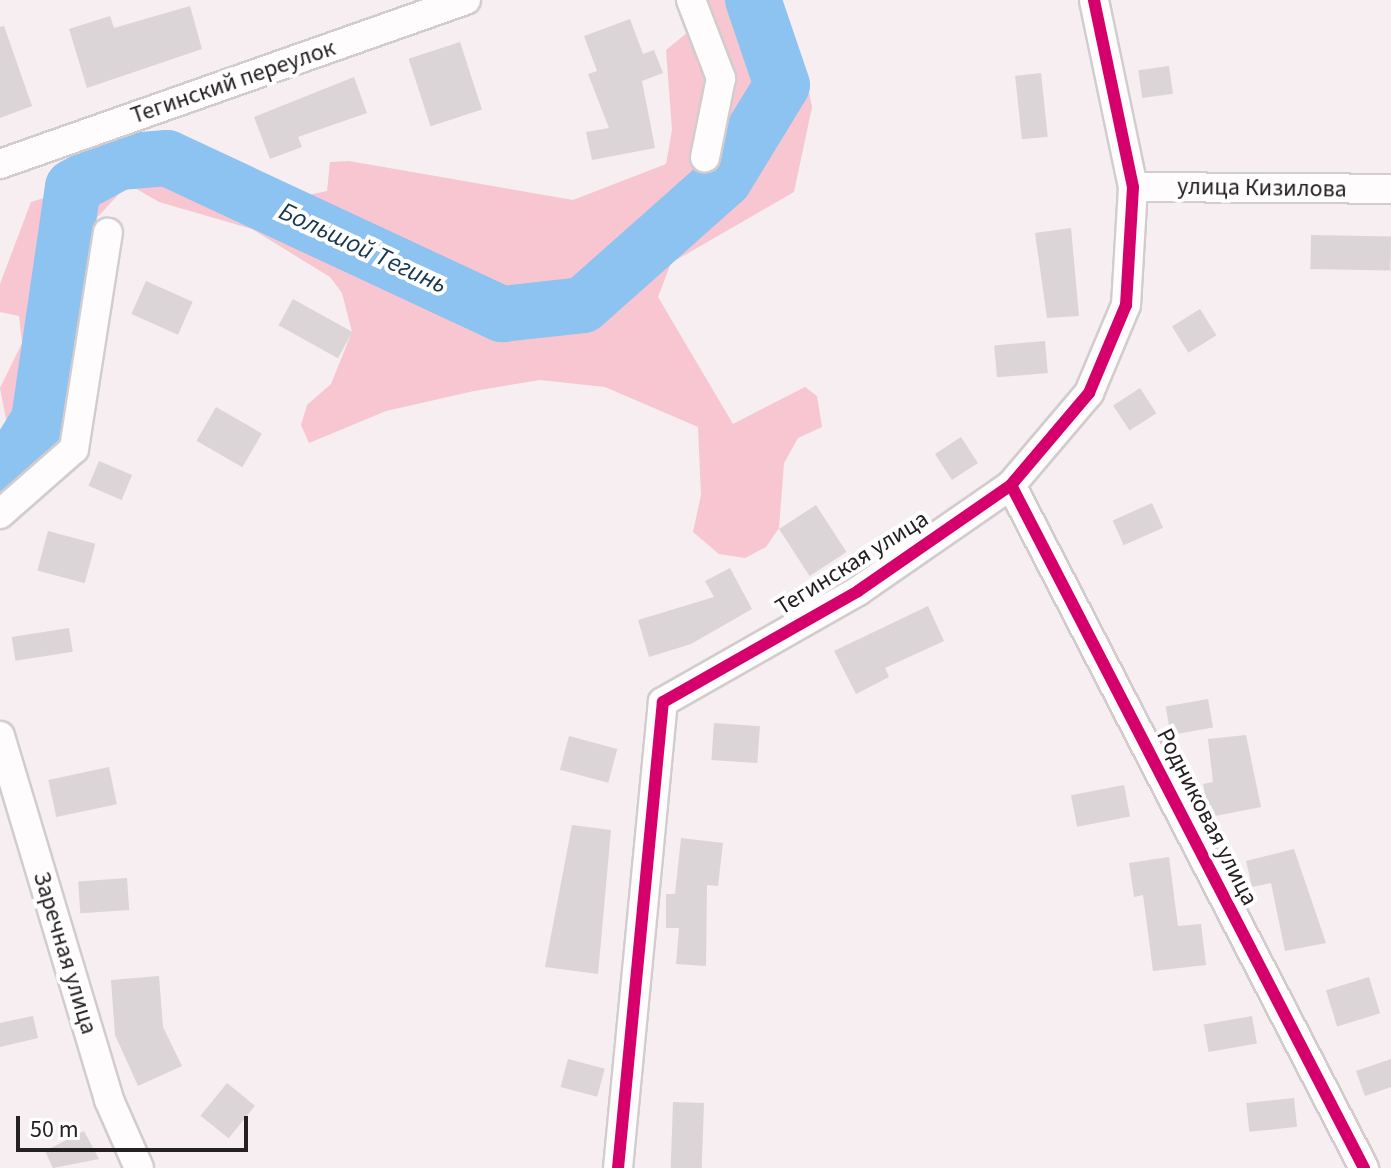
<!DOCTYPE html>
<html>
<head>
<meta charset="utf-8">
<style>
  body { margin:0 }
  #map { position:relative; width:1391px; height:1168px; overflow:hidden; background:#f6eef0; font-family:"Source Sans 3",sans-serif }
  div>[style] { position:absolute }
  .forest>* { inset:0; background:#f7c6d0 }
  .river>* { height:56px; margin:-28px; padding:0 28px; transform-origin:28px; border-radius:28px; background:#8dc3f1 }
  .building>* { inset:0; background:#dbd5d7; transform-origin:0 0 }
  .roads { filter:drop-shadow(2px 0 #d2cccd) drop-shadow(-2px 0 #d2cccd) drop-shadow(0 2px #d2cccd) drop-shadow(0 -2px #d2cccd) }
  .minor>* { height:28px; margin:-14px; padding:0 14px; transform-origin:14px; border-radius:14px; background:#fefcfd }
  .cycleway>* { height:12px; margin:-6px; padding:0 6px; transform-origin:6px; border-radius:6px; background:#d6006c }
  span { translate:-50% -50%; white-space:nowrap; text-align:center; line-height:1.15; -webkit-text-stroke:8px #fff; paint-order:stroke }
  .street-label { font-size:24px; color:#252021 }
  .water-label { font-size:26px; color:#163752; font-style:italic }
  .scale { position:absolute; left:16px; top:1116px; width:232px; height:36px; box-sizing:border-box; border:4px solid #252021; border-top:0; padding-left:10px; font-size:24px; line-height:28px; white-space:nowrap; color:#252021; -webkit-text-stroke:6px #fff; paint-order:stroke }
</style>
</head>
<body>
<div id="map">
  <div class="forest">
    <div style="clip-path:polygon(691px 0,776px 0,784px 51px,808px 87px,812px 107px,794px 192px,671px 263px,658px 297px,733px 424px,805px 387px,817px 396px,822px 427px,798px 438px,784px 463px,779px 528px,766px 547px,745px 558px,719px 554px,693px 532px,701px 495px,698px 427px,605px 387px,540px 380px,474px 391px,386px 411px,309px 443px,301px 425px,307px 405px,331px 384px,352px 332px,342px 293px,330px 277px,252px 229px,159px 202px,128px 184px,93px 222px,80px 262px,69px 306px,70px 382px,51px 458px,0 495px,8px 429px,0 388px,22px 343px,19px 316px,0 312px,0 284px,31px 202px,110px 178px,128px 184px,144px 145px,164px 138px,199px 161px,294px 198px,327px 191px,330px 162px,349px 161px,573px 200px,666px 164px,672px 130px,666px 50px,704px 19px)"></div>
  </div>
  <div class="river">
    <div style="left:0;top:483px;width:74px;rotate:-58.2deg"></div>
    <div style="left:39px;top:420px;width:235px;rotate:-81.7deg"></div>
    <div style="left:73px;top:187px;width:52px;rotate:-28.5deg"></div>
    <div style="left:119px;top:162px;width:48px;rotate:-4.8deg"></div>
    <div style="left:167px;top:158px;width:370px;rotate:25deg"></div>
    <div style="left:502px;top:314px;width:81px;rotate:-6.3deg"></div>
    <div style="left:583px;top:305px;width:188px;rotate:-41.6deg"></div>
    <div style="left:724px;top:180px;width:111px;rotate:-58.6deg"></div>
    <div style="left:782px;top:85px;width:90px;rotate:-108.8deg"></div>
  </div>
  <div class="building">
    <div style="clip-path:polygon(190px 6px,202px 49px,87px 88px,69px 29px,110px 16px,114px 28px)"></div>
    <div style="clip-path:polygon(630px 19px,643px 54px,654px 50px,663px 73px,642px 81px,655px 148px,592px 160px,586px 132px,609px 128px,588px 74px,597px 71px,584px 36px)"></div>
    <div style="clip-path:polygon(4px 26px,32px 106px,0 118px,0 27px)"></div>
    <div style="left:460px;top:42px;width:71px;height:54px;rotate:72deg"></div>
    <div style="left:1169px;top:66px;width:28px;height:31px;rotate:82deg"></div>
    <div style="left:1041px;top:73px;width:64px;height:26px;rotate:84deg"></div>
    <div style="clip-path:polygon(354px 77px,367px 113px,298px 137px,302px 147px,270px 159px,254px 117px)"></div>
    <div style="clip-path:polygon(1071px 228px,1079px 316px,1047px 318px,1035px 233px)"></div>
    <div style="left:1311px;top:235px;width:80px;height:34px;rotate:1deg"></div>
    <div style="left:146px;top:281px;width:51px;height:36px;rotate:24deg"></div>
    <div style="left:293px;top:299px;width:68px;height:30px;rotate:29deg"></div>
    <div style="left:1200px;top:309px;width:31px;height:33px;rotate:58deg"></div>
    <div style="left:1045px;top:341px;width:32px;height:51px;rotate:85deg"></div>
    <div style="left:1140px;top:388px;width:30px;height:32px;rotate:57deg"></div>
    <div style="left:216px;top:407px;width:53px;height:39px;rotate:30deg"></div>
    <div style="left:961px;top:437px;width:31px;height:31px;rotate:57deg"></div>
    <div style="left:99px;top:461px;width:36px;height:27px;rotate:23deg"></div>
    <div style="left:1152px;top:503px;width:27px;height:43px;rotate:66deg"></div>
    <div style="left:816px;top:505px;width:56px;height:44px;rotate:57deg"></div>
    <div style="left:48px;top:531px;width:49px;height:41px;rotate:15deg"></div>
    <div style="clip-path:polygon(730px 568px,752px 609px,691px 644px,649px 657px,638px 620px,714px 597px,705px 581px)"></div>
    <div style="clip-path:polygon(928px 606px,944px 641px,885px 668px,889px 677px,856px 694px,834px 651px)"></div>
    <div style="left:69px;top:628px;width:24px;height:58px;rotate:81deg"></div>
    <div style="left:1208px;top:699px;width:29px;height:43px;rotate:80deg"></div>
    <div style="left:714px;top:723px;width:46px;height:37px;rotate:4deg"></div>
    <div style="clip-path:polygon(1246px 735px,1261px 807px,1210px 817px,1203px 784px,1213px 782px,1208px 739px)"></div>
    <div style="left:569px;top:736px;width:50px;height:35px;rotate:15deg"></div>
    <div style="left:109px;top:767px;width:38px;height:62px;rotate:78deg"></div>
    <div style="left:1124px;top:785px;width:32px;height:54px;rotate:79deg"></div>
    <div style="clip-path:polygon(572px 825px,611px 830px,598px 974px,545px 967px)"></div>
    <div style="clip-path:polygon(681px 838px,723px 843px,718px 886px,707px 885px,706px 966px,676px 964px,679px 928px,666px 928px,666px 894px,675px 894px)"></div>
    <div style="clip-path:polygon(1294px 849px,1326px 943px,1285px 951px,1271px 883px,1252px 887px,1246px 861px)"></div>
    <div style="clip-path:polygon(1169px 857px,1178px 926px,1201px 924px,1206px 965px,1153px 971px,1143px 895px,1134px 897px,1129px 863px)"></div>
    <div style="left:127px;top:878px;width:32px;height:49px;rotate:86deg"></div>
    <div style="clip-path:polygon(159px 976px,163px 1027px,182px 1066px,138px 1086px,115px 1035px,111px 980px)"></div>
    <div style="left:1369px;top:977px;width:38px;height:45px;rotate:73deg"></div>
    <div style="clip-path:polygon(33px 1016px,38px 1038px,0 1047px,0 1023px)"></div>
    <div style="left:1252px;top:1016px;width:28px;height:49px;rotate:80deg"></div>
    <div style="left:568px;top:1059px;width:38px;height:29px;rotate:15deg"></div>
    <div style="clip-path:polygon(1391px 1059px,1391px 1087px,1365px 1096px,1356px 1071px)"></div>
    <div style="left:227px;top:1083px;width:36px;height:42px;rotate:39deg"></div>
    <div style="left:1294px;top:1098px;width:29px;height:48px;rotate:84deg"></div>
    <div style="left:673px;top:1102px;width:31px;height:66px;rotate:2deg"></div>
    <div style="clip-path:polygon(84px 1131px,99px 1159px,53px 1168px,45px 1151px)"></div>
  </div>
  <div class="roads">
    <div class="minor">
      <div style="left:691px;top:0;width:84px;rotate:69deg"></div>
      <div style="left:721px;top:78px;width:81px;rotate:101.4deg"></div>
      <div style="left:0;top:164px;width:494px;rotate:-19.4deg"></div>
      <div style="left:1133px;top:187px;width:258px;rotate:0.4deg"></div>
      <div style="left:1011px;top:485px;width:769px;rotate:62.67deg"></div>
      <div style="left:0;top:514px;width:98px;rotate:-41.3deg"></div>
      <div style="left:74px;top:449px;width:219px;rotate:-81.1deg"></div>
      <div style="left:0;top:736px;width:380px;rotate:73.3deg"></div>
      <div style="left:109px;top:1100px;width:74px;rotate:66.2deg"></div>
      <div style="left:618px;top:1168px;width:468px;rotate:-84.5deg"></div>
      <div style="left:663px;top:702px;width:224px;rotate:-29.6deg"></div>
      <div style="left:858px;top:591px;width:186px;rotate:-34.7deg"></div>
      <div style="left:1011px;top:485px;width:121px;rotate:-49.7deg"></div>
      <div style="left:1089px;top:393px;width:95px;rotate:-67.2deg"></div>
      <div style="left:1126px;top:305px;width:118px;rotate:-86.6deg"></div>
      <div style="left:1133px;top:187px;width:191px;rotate:-101.8deg"></div>
    </div>
  </div>
  <div class="cycleway">
    <div style="left:1011px;top:485px;width:769px;rotate:62.67deg"></div>
    <div style="left:618px;top:1168px;width:468px;rotate:-84.5deg"></div>
    <div style="left:663px;top:702px;width:224px;rotate:-29.6deg"></div>
    <div style="left:858px;top:591px;width:186px;rotate:-34.7deg"></div>
    <div style="left:1011px;top:485px;width:121px;rotate:-49.7deg"></div>
    <div style="left:1089px;top:393px;width:95px;rotate:-67.2deg"></div>
    <div style="left:1126px;top:305px;width:118px;rotate:-86.6deg"></div>
    <div style="left:1133px;top:187px;width:191px;rotate:-101.8deg"></div>
  </div>
  <div class="street-label">
    <span style="left:233px;top:82px;rotate:-19deg">Тегинский переулок</span>
    <span style="left:1262px;top:188px;rotate:1deg">улица Кизилова</span>
    <span style="left:852px;top:563px;rotate:-32deg">Тегинская улица</span>
    <span style="left:1207px;top:817px;rotate:63deg">Родниковая улица</span>
    <span style="left:65px;top:953px;rotate:73deg">Заречная улица</span>
  </div>
  <div class="water-label">
    <span style="left:363px;top:248px;rotate:25deg">Большой Тегинь</span>
  </div>
  <div class="scale">50 m</div>
</div>
</body>
</html>
